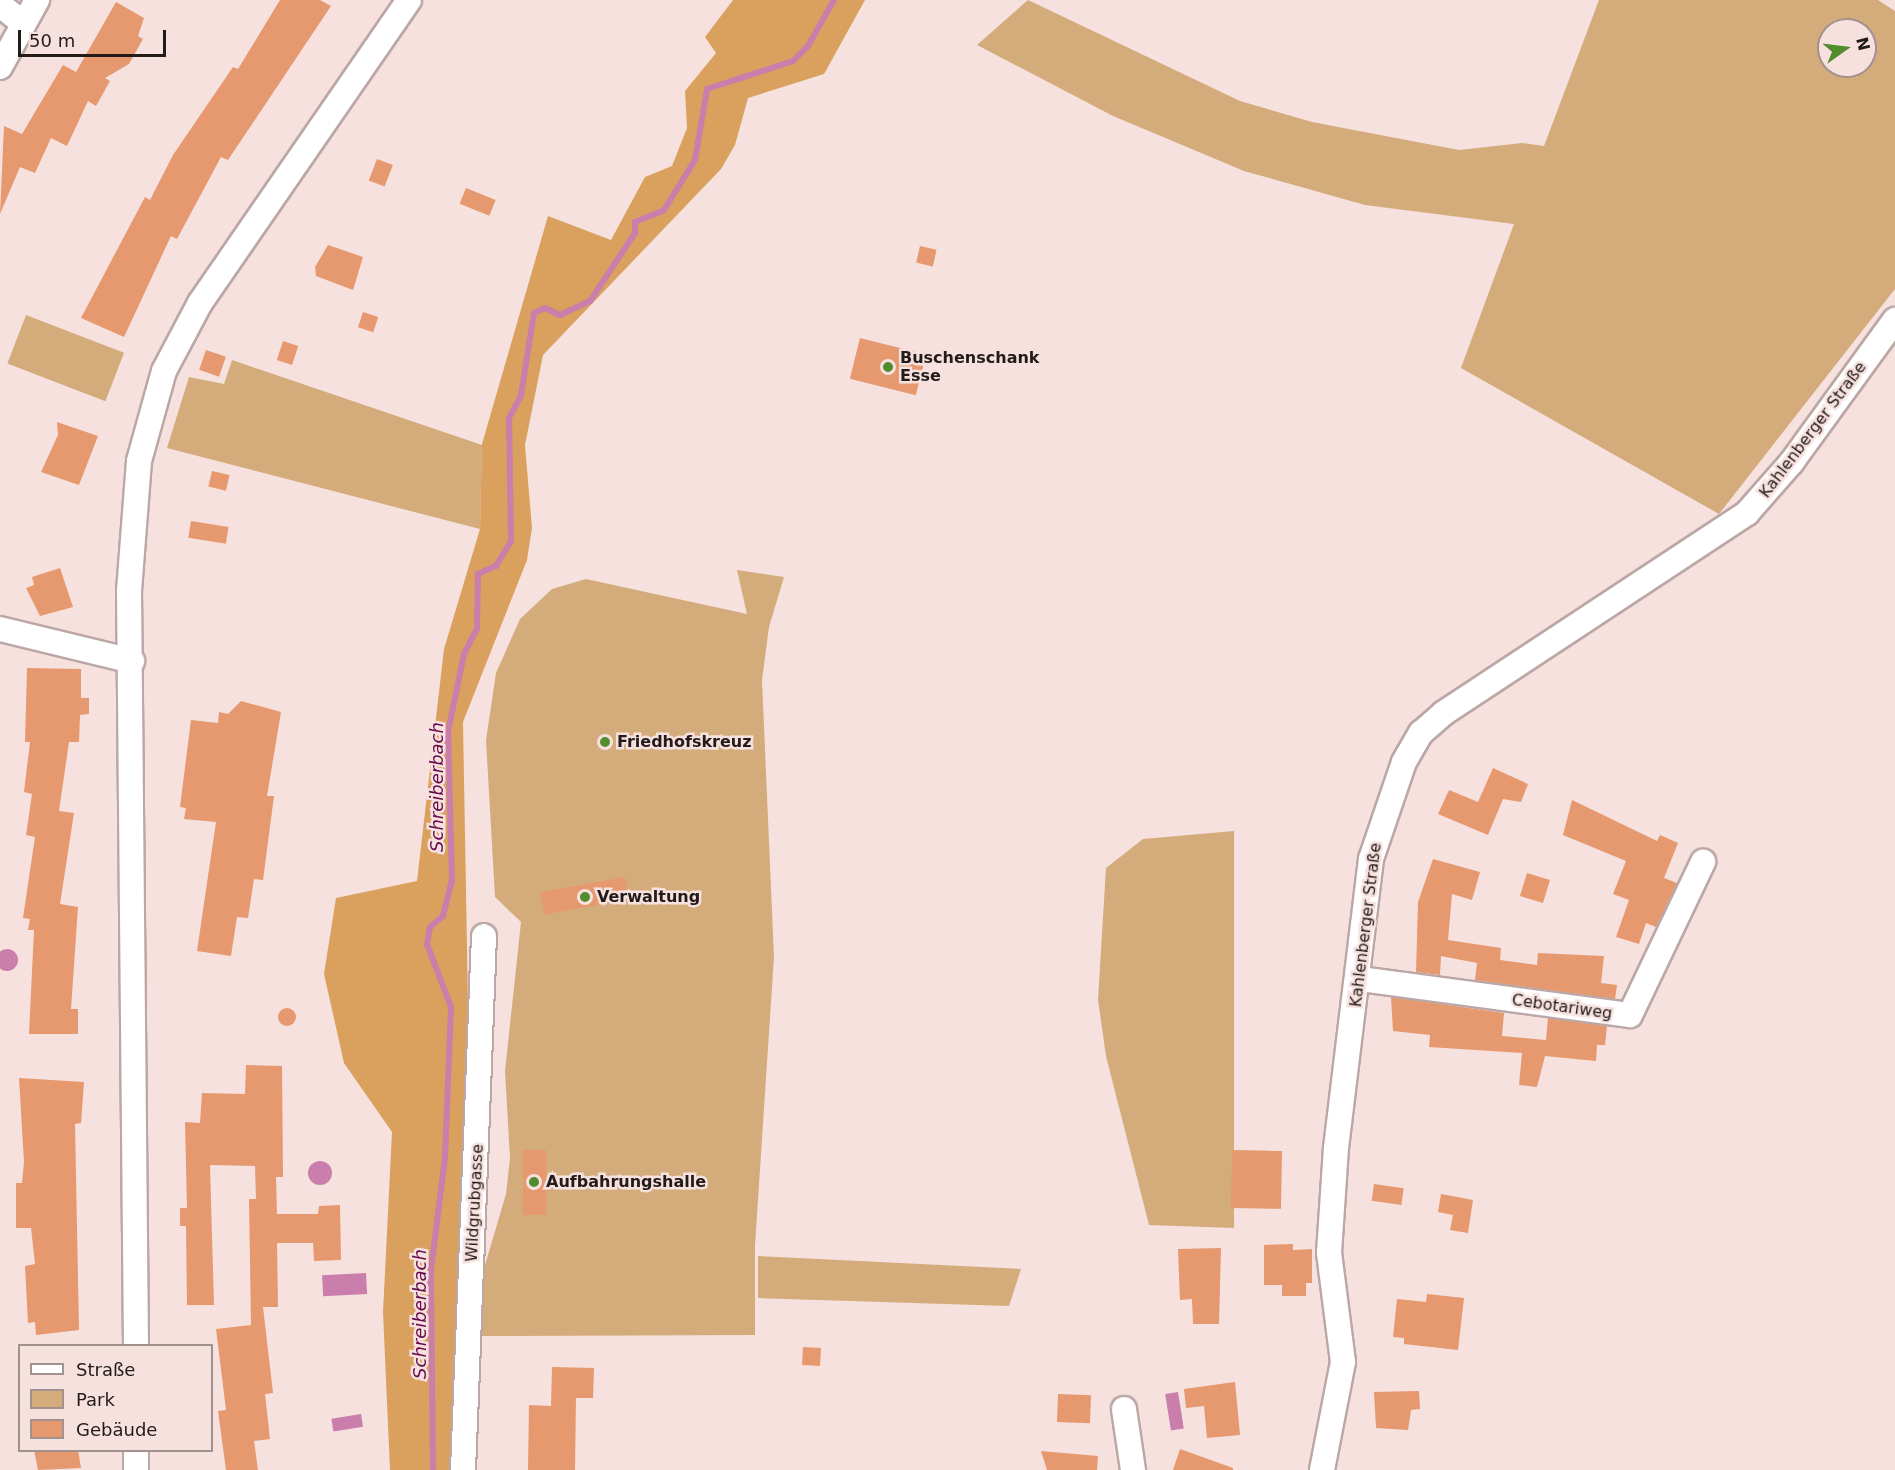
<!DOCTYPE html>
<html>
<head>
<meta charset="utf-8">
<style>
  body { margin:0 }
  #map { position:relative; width:1895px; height:1470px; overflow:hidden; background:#f6e1de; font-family:"DejaVu Sans",sans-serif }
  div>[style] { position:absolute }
  .green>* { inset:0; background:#d4ac7c; transform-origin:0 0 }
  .forest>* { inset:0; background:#d9a15d }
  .water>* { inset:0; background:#c97eab; transform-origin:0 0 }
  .round { border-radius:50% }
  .stream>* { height:6px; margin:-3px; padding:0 3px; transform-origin:3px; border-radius:3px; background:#c97eab }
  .building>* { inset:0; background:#e6986f; transform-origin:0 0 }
  .roads { filter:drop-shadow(2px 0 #bba7a5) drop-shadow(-2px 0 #bba7a5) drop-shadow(0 2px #bba7a5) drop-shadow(0 -2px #bba7a5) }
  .minor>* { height:24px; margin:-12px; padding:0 12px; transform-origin:12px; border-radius:12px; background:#fff }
  .dots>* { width:16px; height:16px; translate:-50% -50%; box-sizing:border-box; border:3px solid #f6e1de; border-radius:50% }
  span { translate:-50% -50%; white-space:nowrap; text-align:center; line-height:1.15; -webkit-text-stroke:5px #f6e1de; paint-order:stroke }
  .poi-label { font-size:16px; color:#221b1a; font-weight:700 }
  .left { translate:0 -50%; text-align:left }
  .street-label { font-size:16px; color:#221b1a }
  .water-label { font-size:18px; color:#660a4c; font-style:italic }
  .legend { position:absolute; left:18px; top:1344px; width:195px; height:108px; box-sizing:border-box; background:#f6e1de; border:2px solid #a19290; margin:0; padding:8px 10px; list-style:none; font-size:18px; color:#221b1a }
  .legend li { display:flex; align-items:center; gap:12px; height:30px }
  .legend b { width:30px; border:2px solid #a19290 }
  .north { position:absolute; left:1817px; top:18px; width:60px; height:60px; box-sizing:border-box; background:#f6e1de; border:2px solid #a19290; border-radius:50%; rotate:76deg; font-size:16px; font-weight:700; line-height:24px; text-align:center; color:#221b1a }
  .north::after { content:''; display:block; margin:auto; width:21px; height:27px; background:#518d2c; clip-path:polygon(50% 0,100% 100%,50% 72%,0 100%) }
  .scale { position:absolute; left:18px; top:30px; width:148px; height:27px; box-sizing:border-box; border:3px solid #221b1a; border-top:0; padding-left:8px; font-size:18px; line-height:21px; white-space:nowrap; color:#221b1a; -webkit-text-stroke:4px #f6e1de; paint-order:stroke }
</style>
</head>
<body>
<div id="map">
  <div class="green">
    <div style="clip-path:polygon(evenodd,1028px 0,1240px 101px,1312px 122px,1459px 150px,1522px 143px,1544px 146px,1599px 0,1878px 0,1895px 11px,1895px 289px,1719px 514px,1461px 368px,1514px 224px,1365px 205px,1244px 171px,1113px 116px,977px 45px,1028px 0,1829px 30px,1865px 30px,1865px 66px,1829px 66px,1829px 30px)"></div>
    <div style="left:26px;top:315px;width:105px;height:52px;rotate:21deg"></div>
    <div style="clip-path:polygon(232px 360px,482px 445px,480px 529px,167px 448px,189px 377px,224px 384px)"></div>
    <div style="clip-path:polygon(737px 570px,784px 577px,769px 627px,762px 680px,774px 957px,755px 1245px,755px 1335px,481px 1336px,480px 1282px,506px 1194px,510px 1158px,505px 1071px,521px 922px,495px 897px,486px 740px,496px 673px,520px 619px,552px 589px,586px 579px,747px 614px)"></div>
    <div style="clip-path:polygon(1234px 831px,1234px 1228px,1149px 1225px,1106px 1056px,1098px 1000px,1106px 868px,1143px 839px)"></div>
    <div style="clip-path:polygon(758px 1256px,1021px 1269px,1009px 1306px,758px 1298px)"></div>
  </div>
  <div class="forest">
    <div style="clip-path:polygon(733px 0,865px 0,824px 74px,748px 98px,735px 145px,721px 169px,543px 355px,525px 445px,532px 528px,527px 560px,463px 722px,469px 1061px,451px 1470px,390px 1470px,383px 1312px,392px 1132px,344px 1063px,324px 974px,336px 898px,417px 881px,444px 649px,480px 529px,482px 444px,548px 216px,611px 240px,645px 177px,672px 166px,687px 128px,685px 91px,716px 53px,705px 37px)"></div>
  </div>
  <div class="water">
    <div class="round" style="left:-4px;top:949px;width:22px;height:22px"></div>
    <div class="round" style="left:308px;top:1161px;width:24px;height:24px"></div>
    <div style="left:366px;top:1273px;width:21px;height:44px;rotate:87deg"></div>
    <div style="left:1178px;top:1392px;width:37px;height:13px;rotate:81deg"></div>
    <div style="left:361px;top:1414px;width:13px;height:30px;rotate:81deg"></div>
  </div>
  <div class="stream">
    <div style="left:433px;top:1470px;width:200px;rotate:-90.6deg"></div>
    <div style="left:431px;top:1270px;width:114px;rotate:-82.9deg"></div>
    <div style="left:445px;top:1157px;width:150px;rotate:-87.7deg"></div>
    <div style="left:451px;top:1007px;width:67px;rotate:-110.9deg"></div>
    <div style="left:427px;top:944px;width:17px;rotate:-80deg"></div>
    <div style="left:430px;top:927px;width:17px;rotate:-40deg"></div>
    <div style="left:443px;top:916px;width:36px;rotate:-76deg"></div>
    <div style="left:452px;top:881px;width:149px;rotate:-91.5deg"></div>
    <div style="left:448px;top:732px;width:80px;rotate:-78.4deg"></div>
    <div style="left:464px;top:654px;width:28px;rotate:-63deg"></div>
    <div style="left:477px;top:629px;width:55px;rotate:-89deg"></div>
    <div style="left:478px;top:574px;width:20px;rotate:-24deg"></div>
    <div style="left:496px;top:566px;width:29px;rotate:-59deg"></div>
    <div style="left:511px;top:541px;width:123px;rotate:-90.9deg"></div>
    <div style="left:509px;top:418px;width:26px;rotate:-62deg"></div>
    <div style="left:521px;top:395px;width:83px;rotate:-81deg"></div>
    <div style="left:534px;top:313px;width:12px;rotate:-24deg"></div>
    <div style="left:545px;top:308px;width:17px;rotate:25deg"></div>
    <div style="left:560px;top:315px;width:33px;rotate:-25deg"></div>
    <div style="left:590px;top:301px;width:82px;rotate:-56.5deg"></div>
    <div style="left:635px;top:233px;width:11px;rotate:-90deg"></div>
    <div style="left:635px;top:222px;width:31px;rotate:-22deg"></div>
    <div style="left:664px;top:210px;width:59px;rotate:-58.2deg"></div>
    <div style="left:695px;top:160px;width:72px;rotate:-80.4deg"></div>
    <div style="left:707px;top:89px;width:90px;rotate:-18deg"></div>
    <div style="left:793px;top:61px;width:21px;rotate:-45deg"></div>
    <div style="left:808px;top:46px;width:53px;rotate:-60.5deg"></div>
  </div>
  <div class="building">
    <div style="clip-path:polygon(280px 0,320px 0,331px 6px,228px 160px,221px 157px,177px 239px,171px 236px,124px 337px,81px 318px,145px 197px,150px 200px,173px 155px,233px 67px,238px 69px)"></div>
    <div style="clip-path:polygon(116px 2px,144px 18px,138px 36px,143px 39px,129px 64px,105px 78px,110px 81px,96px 106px,88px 101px,67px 146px,51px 138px,35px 173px,20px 167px,0 214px,4px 126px,22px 134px,63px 65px,76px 72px)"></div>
    <div style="left:377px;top:159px;width:17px;height:23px;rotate:21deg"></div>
    <div style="left:466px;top:188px;width:32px;height:17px;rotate:22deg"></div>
    <div style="clip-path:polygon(328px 245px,363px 257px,353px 290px,316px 276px,315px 267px)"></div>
    <div style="left:920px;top:246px;width:17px;height:17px;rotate:13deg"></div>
    <div style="left:363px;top:312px;width:16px;height:16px;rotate:18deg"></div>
    <div style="left:860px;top:338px;width:68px;height:42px;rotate:14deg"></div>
    <div style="left:283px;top:341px;width:16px;height:20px;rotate:18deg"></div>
    <div style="left:206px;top:350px;width:21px;height:21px;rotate:19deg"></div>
    <div style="clip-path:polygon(57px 422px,98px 436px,79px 485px,41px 472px,58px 435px)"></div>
    <div style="left:212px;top:471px;width:18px;height:16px;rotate:13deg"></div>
    <div style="left:191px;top:521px;width:38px;height:17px;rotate:9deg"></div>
    <div style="clip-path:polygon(60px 568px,73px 607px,40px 616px,26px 588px,34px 585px,32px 577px)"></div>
    <div style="clip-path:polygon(27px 668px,81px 669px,81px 698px,89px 698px,89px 714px,80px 715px,79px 742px,69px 742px,59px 811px,74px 813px,60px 904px,78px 907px,71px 1009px,78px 1009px,78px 1034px,29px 1034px,34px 930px,28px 930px,30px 919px,23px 918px,35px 837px,26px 835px,32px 794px,24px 792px,30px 742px,25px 742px)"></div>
    <div style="clip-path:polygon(241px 701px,281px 712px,267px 796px,274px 796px,263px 880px,254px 879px,248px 918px,237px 917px,231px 956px,197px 951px,216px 822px,184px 819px,186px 808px,180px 807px,191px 720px,218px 723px,219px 712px,228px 714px)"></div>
    <div style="clip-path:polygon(1493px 768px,1528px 784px,1521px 802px,1503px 799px,1488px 835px,1438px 814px,1449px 790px,1478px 802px)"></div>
    <div style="clip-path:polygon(1572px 800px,1657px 841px,1660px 835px,1678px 843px,1664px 878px,1677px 883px,1656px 927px,1646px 923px,1639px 944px,1616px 937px,1629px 900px,1613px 894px,1626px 861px,1563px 835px)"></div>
    <div style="clip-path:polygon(1433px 859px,1480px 872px,1472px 900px,1452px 894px,1448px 940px,1501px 948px,1500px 960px,1537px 965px,1538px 953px,1604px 956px,1601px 983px,1617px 985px,1615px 999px,1475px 980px,1477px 963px,1441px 956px,1440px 975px,1416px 972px,1418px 902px)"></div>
    <div style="left:1527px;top:873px;width:24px;height:24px;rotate:17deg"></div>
    <div style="left:625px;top:877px;width:23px;height:86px;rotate:80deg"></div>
    <div style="clip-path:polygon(1391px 997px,1504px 1013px,1502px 1036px,1546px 1040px,1548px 1018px,1607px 1026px,1605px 1045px,1597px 1045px,1596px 1061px,1545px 1056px,1537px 1087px,1519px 1085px,1522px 1053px,1429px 1047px,1430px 1035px,1393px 1031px)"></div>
    <div class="round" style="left:278px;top:1008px;width:18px;height:18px"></div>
    <div style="clip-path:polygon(246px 1065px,282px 1066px,283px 1177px,276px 1177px,277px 1214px,318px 1214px,319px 1206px,340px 1205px,341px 1260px,314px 1261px,313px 1243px,277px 1243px,278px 1307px,263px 1307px,273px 1393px,265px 1394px,270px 1439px,254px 1441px,258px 1470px,226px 1470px,218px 1411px,226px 1410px,216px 1329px,251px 1325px,249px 1199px,256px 1199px,255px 1166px,210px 1165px,214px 1305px,187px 1305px,186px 1226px,180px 1226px,180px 1208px,187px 1208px,185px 1122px,200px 1123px,202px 1093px,245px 1094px)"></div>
    <div style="clip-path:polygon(19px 1078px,84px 1082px,81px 1123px,75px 1124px,79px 1330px,36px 1335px,35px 1322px,28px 1323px,25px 1266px,35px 1264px,31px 1228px,16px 1228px,16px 1183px,22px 1183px,24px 1162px)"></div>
    <div style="left:523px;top:1150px;width:23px;height:65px"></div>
    <div style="left:1232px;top:1150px;width:50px;height:58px;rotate:1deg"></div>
    <div style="left:1374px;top:1184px;width:30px;height:17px;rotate:8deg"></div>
    <div style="clip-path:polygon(1441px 1194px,1473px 1200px,1468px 1233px,1450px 1230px,1453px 1215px,1438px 1212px)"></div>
    <div style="clip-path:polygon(1293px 1244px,1293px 1250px,1312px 1249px,1312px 1283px,1306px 1283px,1306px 1296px,1282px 1296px,1282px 1285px,1264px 1285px,1264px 1245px)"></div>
    <div style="clip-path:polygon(1221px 1248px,1219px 1324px,1193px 1324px,1192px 1299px,1180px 1300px,1178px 1249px)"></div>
    <div style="clip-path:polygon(1427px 1294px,1464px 1298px,1458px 1350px,1404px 1344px,1404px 1338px,1393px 1337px,1397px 1299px,1426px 1302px)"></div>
    <div style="left:803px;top:1347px;width:18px;height:18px;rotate:3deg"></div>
    <div style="clip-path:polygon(552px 1367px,594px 1368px,593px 1398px,576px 1398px,575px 1470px,528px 1470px,529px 1405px,551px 1406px)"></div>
    <div style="clip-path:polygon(1235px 1382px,1240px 1435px,1207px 1438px,1204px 1406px,1186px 1408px,1184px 1389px)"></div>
    <div style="clip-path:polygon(1419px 1391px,1420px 1409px,1411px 1410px,1408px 1430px,1376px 1428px,1374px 1392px)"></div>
    <div style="left:1058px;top:1394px;width:33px;height:28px;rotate:2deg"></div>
    <div style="clip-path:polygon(1180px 1449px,1233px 1468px,1233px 1470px,1173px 1470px)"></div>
    <div style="clip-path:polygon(34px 1450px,78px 1450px,81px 1468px,38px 1470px)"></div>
    <div style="clip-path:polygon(1041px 1451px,1098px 1456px,1097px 1470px,1047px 1470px)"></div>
  </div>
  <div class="roads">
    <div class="minor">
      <div style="left:0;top:5px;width:28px;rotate:38deg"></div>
      <div style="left:0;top:67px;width:77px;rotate:-61.1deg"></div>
      <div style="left:0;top:629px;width:136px;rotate:13.6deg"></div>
      <div style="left:1360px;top:979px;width:272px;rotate:7.6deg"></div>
      <div style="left:1630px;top:1015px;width:170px;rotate:-64.5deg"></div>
      <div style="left:136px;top:1346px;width:755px;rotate:-90.53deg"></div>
      <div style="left:129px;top:591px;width:130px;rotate:-85.6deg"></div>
      <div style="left:139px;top:461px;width:93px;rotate:-74.5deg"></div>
      <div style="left:164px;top:371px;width:77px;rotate:-62.1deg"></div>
      <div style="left:200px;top:303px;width:368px;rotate:-55.4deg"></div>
      <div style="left:1124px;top:1409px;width:62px;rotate:81.6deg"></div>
      <div style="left:136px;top:1450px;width:20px;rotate:90deg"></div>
      <div style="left:463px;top:1470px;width:534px;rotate:-87.75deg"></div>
      <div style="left:1322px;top:1470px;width:110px;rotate:-79deg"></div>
      <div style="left:1343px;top:1362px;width:110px;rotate:-97.3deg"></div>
      <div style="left:1329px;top:1253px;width:105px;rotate:-86.2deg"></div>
      <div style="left:1336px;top:1148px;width:291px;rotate:-83.1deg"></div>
      <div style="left:1371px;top:859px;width:102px;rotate:-71.2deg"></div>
      <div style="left:1404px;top:762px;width:34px;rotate:-60deg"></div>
      <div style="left:1421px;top:733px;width:30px;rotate:-41deg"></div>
      <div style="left:1444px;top:713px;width:363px;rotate:-33.4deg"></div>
      <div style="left:1747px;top:513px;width:67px;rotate:-48.7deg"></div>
      <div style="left:1791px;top:463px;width:177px;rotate:-54deg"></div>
    </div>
  </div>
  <div class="dots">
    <div style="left:888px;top:367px;background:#518d2c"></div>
    <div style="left:605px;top:742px;background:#518d2c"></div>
    <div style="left:585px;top:897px;background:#518d2c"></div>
    <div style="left:534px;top:1182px;background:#518d2c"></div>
  </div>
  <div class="poi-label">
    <span class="left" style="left:900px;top:367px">Buschenschank<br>Esse</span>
    <span class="left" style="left:617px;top:742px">Friedhofskreuz</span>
    <span class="left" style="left:597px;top:897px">Verwaltung</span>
    <span class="left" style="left:546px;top:1182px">Aufbahrungshalle</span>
  </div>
  <div class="street-label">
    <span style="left:1813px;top:430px;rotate:-53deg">Kahlenberger Straße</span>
    <span style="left:1366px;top:925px;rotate:-83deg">Kahlenberger Straße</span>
    <span style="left:1562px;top:1007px;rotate:8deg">Cebotariweg</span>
    <span style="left:475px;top:1203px;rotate:-87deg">Wildgrubgasse</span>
  </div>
  <div class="water-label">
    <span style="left:437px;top:787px;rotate:-90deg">Schreiberbach</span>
    <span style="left:420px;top:1314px;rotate:-90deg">Schreiberbach</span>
  </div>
  <ul class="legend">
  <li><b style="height:8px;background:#fff"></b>Straße</li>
  <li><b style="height:16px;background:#d4ac7c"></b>Park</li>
  <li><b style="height:16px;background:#e6986f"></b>Gebäude</li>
  </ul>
  <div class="north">N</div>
  <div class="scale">50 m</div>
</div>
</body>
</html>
